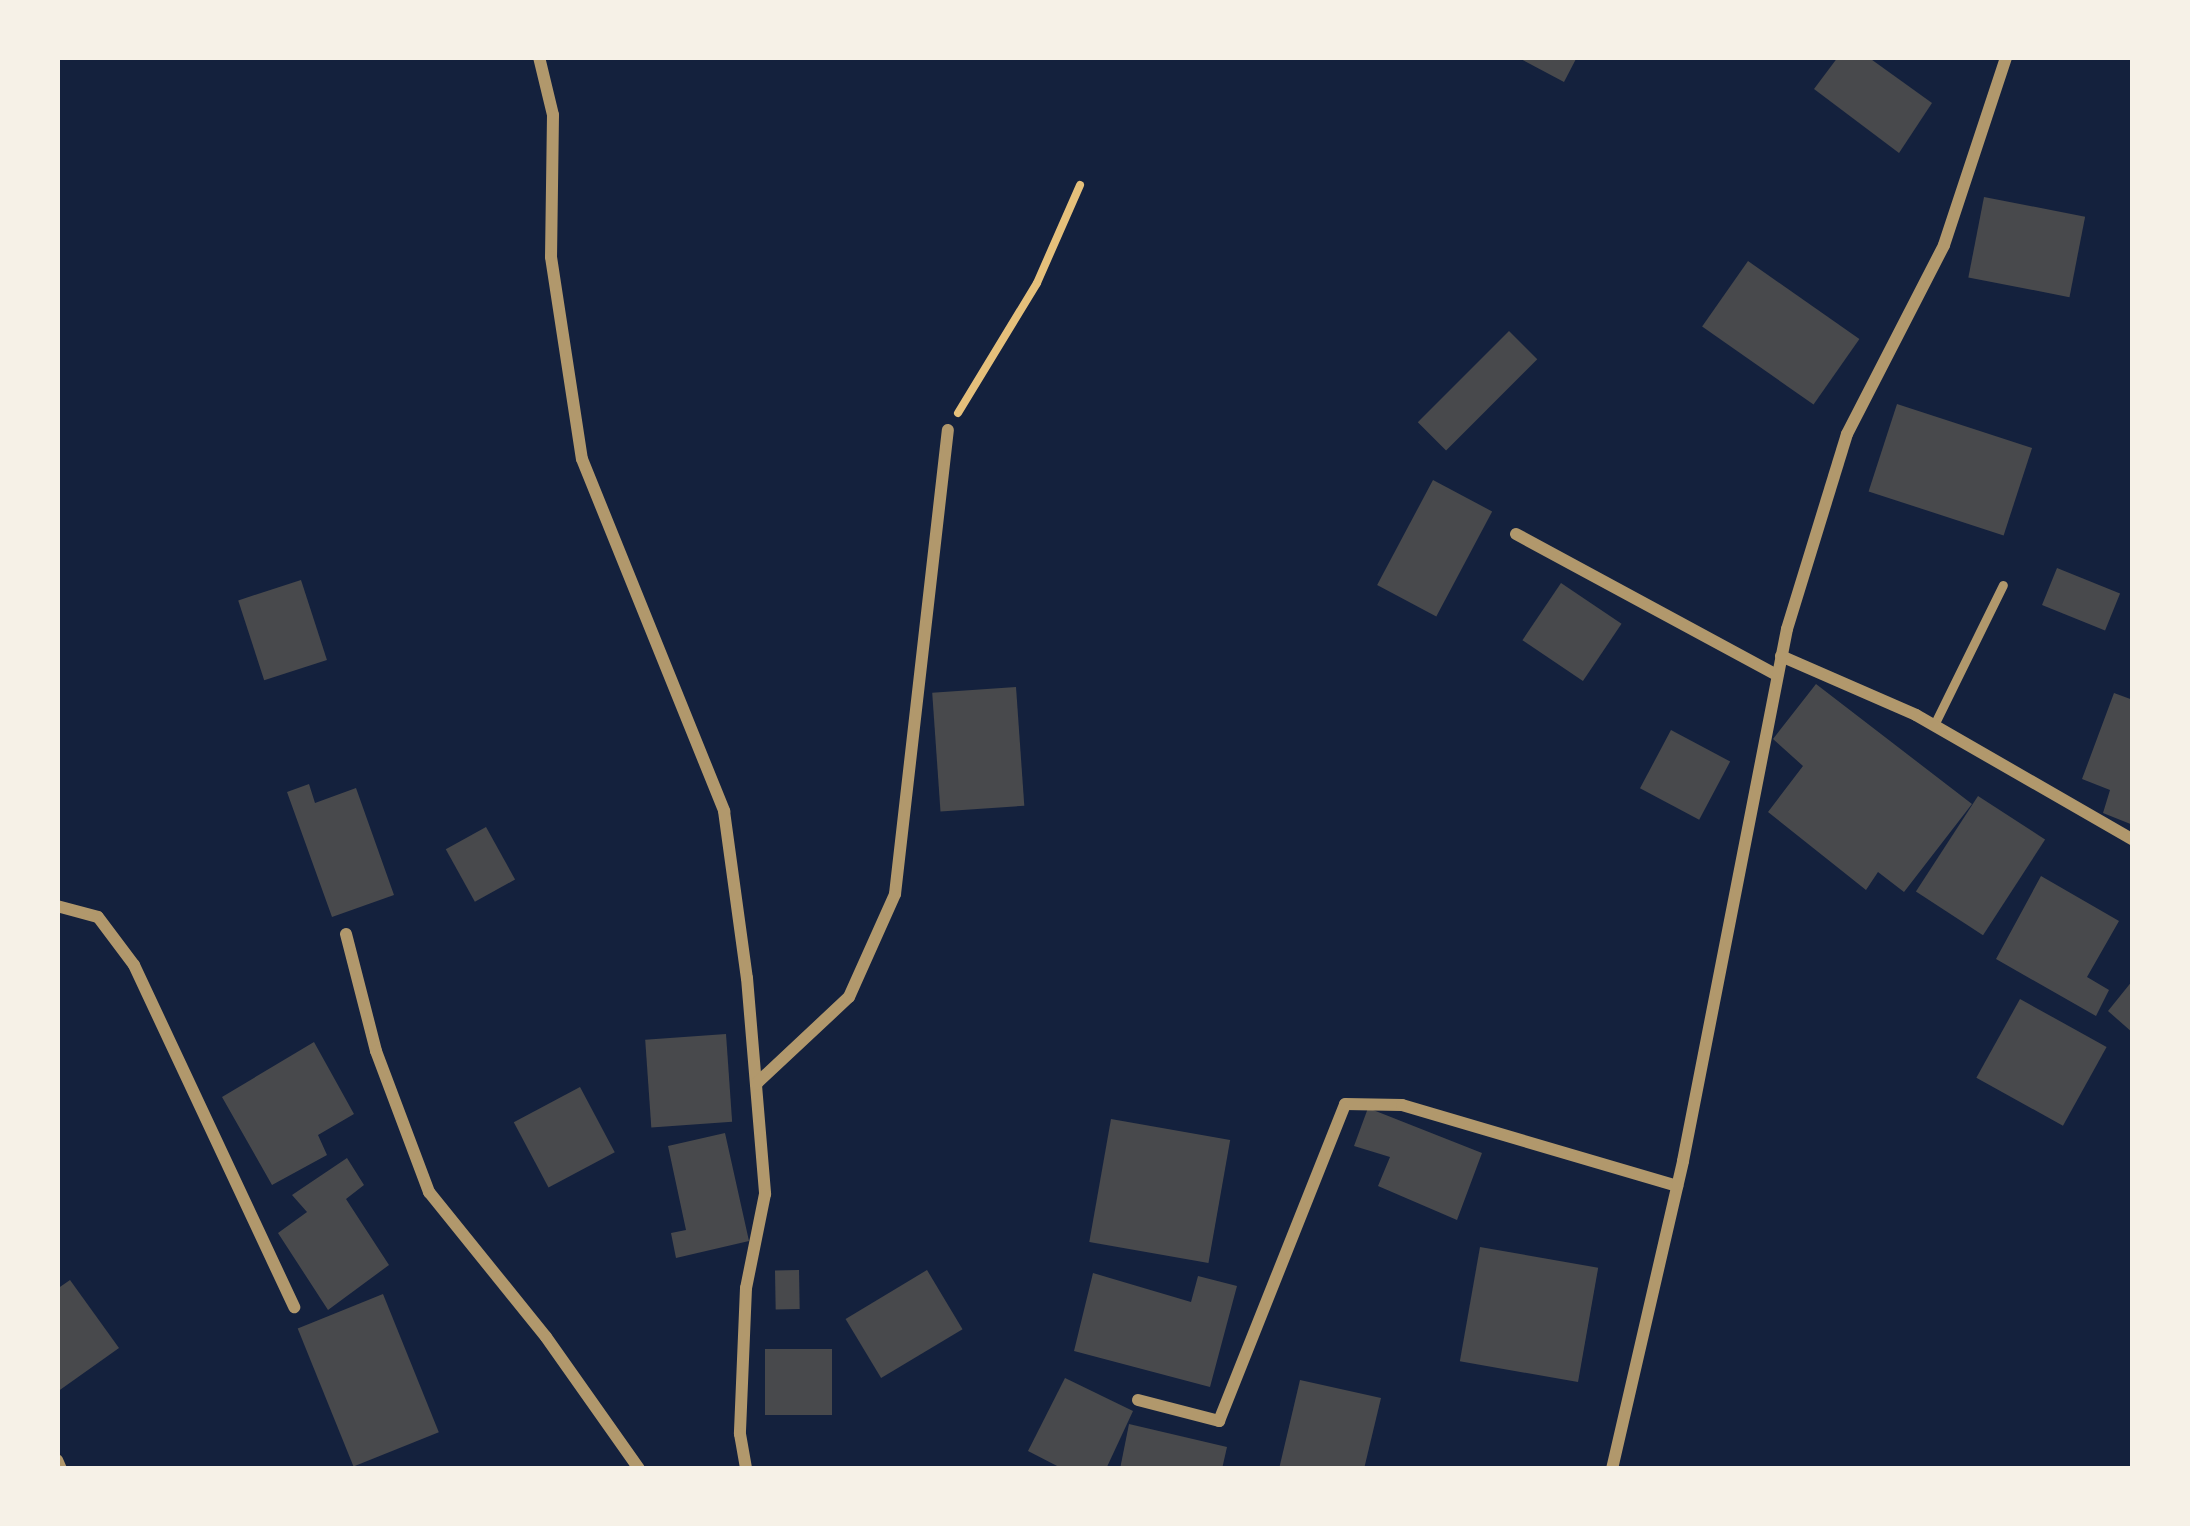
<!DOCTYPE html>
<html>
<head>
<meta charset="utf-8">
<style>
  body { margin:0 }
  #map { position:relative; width:2190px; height:1526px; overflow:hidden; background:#14213d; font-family:Arial,sans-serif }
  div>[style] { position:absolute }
  .building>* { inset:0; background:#48494c; transform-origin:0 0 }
  .path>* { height:8px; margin:-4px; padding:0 4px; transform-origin:4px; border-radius:4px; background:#e5c07b }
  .service>* { height:9px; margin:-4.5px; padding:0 4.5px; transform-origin:4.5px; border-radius:4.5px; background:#b1986c }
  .minor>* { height:12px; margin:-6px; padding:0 6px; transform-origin:6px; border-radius:6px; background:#b1986c }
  span { translate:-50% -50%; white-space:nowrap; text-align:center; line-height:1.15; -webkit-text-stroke:12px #f6f1e7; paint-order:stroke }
  .frame { position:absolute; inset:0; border:60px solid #f6f1e7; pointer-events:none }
</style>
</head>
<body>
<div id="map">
  <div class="building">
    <div style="clip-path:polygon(1517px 57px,1577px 57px,1564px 82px)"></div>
    <div style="clip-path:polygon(1838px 57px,1868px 57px,1932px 103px,1899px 153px,1814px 89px)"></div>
    <div style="left:1984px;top:197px;width:103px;height:82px;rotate:11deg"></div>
    <div style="left:1748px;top:261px;width:136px;height:80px;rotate:35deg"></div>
    <div style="left:1509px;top:331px;width:40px;height:129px;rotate:45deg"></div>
    <div style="left:1897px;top:404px;width:142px;height:92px;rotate:18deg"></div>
    <div style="left:1433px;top:480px;width:67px;height:119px;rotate:28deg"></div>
    <div style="left:2057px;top:568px;width:68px;height:40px;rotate:22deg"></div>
    <div style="left:301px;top:580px;width:84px;height:66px;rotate:72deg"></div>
    <div style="left:1561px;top:583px;width:73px;height:69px;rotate:34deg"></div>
    <div style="clip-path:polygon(1816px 684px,1972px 804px,1904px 892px,1878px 872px,1866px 890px,1768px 812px,1803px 766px,1773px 739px)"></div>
    <div style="left:1016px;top:687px;width:119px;height:84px;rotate:86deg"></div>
    <div style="clip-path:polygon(2114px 693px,2133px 700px,2133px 825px,2103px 813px,2110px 790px,2082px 779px)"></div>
    <div style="left:1671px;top:730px;width:67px;height:66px;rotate:28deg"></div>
    <div style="clip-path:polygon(309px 784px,315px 803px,356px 788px,394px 895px,332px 917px,287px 792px)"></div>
    <div style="left:1978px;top:796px;width:80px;height:114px;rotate:33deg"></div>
    <div style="left:486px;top:827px;width:60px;height:46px;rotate:61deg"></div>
    <div style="clip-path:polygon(2041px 876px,2119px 921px,2087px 977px,2109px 990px,2096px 1016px,1996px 959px)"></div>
    <div style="clip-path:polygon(2133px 980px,2133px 1033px,2108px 1011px)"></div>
    <div style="left:2020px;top:999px;width:99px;height:90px;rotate:29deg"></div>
    <div style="left:726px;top:1034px;width:88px;height:81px;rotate:86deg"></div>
    <div style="clip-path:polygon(314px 1042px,354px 1114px,318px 1135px,327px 1155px,272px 1185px,222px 1097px)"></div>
    <div style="left:580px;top:1087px;width:74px;height:75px;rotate:62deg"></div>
    <div style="clip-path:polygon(1368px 1108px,1482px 1153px,1457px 1220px,1378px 1186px,1390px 1157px,1354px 1146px)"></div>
    <div style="left:1111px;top:1119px;width:121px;height:125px;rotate:10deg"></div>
    <div style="clip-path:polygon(725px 1133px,749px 1241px,676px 1258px,671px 1233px,686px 1230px,668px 1146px)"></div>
    <div style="clip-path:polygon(347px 1158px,364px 1185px,346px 1199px,389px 1265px,328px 1310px,278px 1233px,307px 1212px,292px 1195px)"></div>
    <div style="left:1480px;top:1247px;width:120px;height:116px;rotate:10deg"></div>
    <div style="left:799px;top:1270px;width:39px;height:24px;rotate:89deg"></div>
    <div style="left:927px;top:1270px;width:69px;height:95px;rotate:59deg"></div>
    <div style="clip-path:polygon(1093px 1273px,1191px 1302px,1198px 1276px,1237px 1286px,1210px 1387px,1074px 1351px)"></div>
    <div style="clip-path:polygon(70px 1280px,119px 1348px,57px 1392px,57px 1289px)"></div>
    <div style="left:383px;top:1294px;width:149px;height:92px;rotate:68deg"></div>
    <div style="left:765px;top:1349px;width:67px;height:66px"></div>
    <div style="clip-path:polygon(1065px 1378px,1133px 1411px,1106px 1469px,1063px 1469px,1028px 1451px)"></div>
    <div style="clip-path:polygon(1300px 1380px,1381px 1398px,1364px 1469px,1279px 1469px)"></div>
    <div style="clip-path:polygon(1129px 1424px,1227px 1447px,1222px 1469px,1120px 1469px)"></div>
  </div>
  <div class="path">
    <div style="left:958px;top:413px;width:152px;rotate:-58.7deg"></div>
    <div style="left:1037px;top:283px;width:107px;rotate:-66.3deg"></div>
  </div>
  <div class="service">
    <div style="left:1934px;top:725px;width:156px;rotate:-63.8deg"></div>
  </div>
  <div class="minor">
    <div style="left:539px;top:57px;width:60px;rotate:76.4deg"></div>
    <div style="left:553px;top:115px;width:142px;rotate:90.8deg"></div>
    <div style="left:551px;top:257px;width:204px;rotate:81.3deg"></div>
    <div style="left:582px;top:459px;width:380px;rotate:68deg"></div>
    <div style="left:724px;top:811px;width:169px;rotate:82.2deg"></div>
    <div style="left:747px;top:978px;width:217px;rotate:85.2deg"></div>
    <div style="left:765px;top:1194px;width:96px;rotate:101.4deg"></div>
    <div style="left:746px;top:1288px;width:146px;rotate:92.4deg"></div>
    <div style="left:740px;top:1434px;width:36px;rotate:80deg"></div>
    <div style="left:1516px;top:534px;width:297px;rotate:28.4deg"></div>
    <div style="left:1781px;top:656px;width:147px;rotate:23.6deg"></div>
    <div style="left:1916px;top:715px;width:250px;rotate:29.9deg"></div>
    <div style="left:57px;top:906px;width:42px;rotate:15deg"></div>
    <div style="left:98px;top:917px;width:60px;rotate:53.1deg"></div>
    <div style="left:134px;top:965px;width:378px;rotate:64.9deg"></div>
    <div style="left:346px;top:934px;width:121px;rotate:75.6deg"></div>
    <div style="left:376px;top:1051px;width:151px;rotate:69.4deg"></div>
    <div style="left:429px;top:1192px;width:186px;rotate:51.1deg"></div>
    <div style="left:546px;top:1337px;width:161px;rotate:54.8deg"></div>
    <div style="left:756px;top:1084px;width:127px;rotate:-43.1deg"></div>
    <div style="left:849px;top:997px;width:113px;rotate:-65.9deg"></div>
    <div style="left:895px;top:894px;width:467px;rotate:-83.5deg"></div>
    <div style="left:1138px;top:1400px;width:84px;rotate:14.5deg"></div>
    <div style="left:1219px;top:1421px;width:341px;rotate:-68.3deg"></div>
    <div style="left:1345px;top:1104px;width:57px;rotate:1deg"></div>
    <div style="left:1402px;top:1105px;width:287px;rotate:16.4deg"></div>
    <div style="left:57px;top:1460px;width:10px;rotate:66deg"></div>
    <div style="left:1612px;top:1469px;width:316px;rotate:-77deg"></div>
    <div style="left:1683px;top:1161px;width:542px;rotate:-78.94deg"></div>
    <div style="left:1787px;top:629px;width:204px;rotate:-72.9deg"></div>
    <div style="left:1847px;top:434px;width:212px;rotate:-62.8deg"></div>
    <div style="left:1944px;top:245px;width:198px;rotate:-71.7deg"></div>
  </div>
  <div class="frame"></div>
</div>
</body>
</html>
